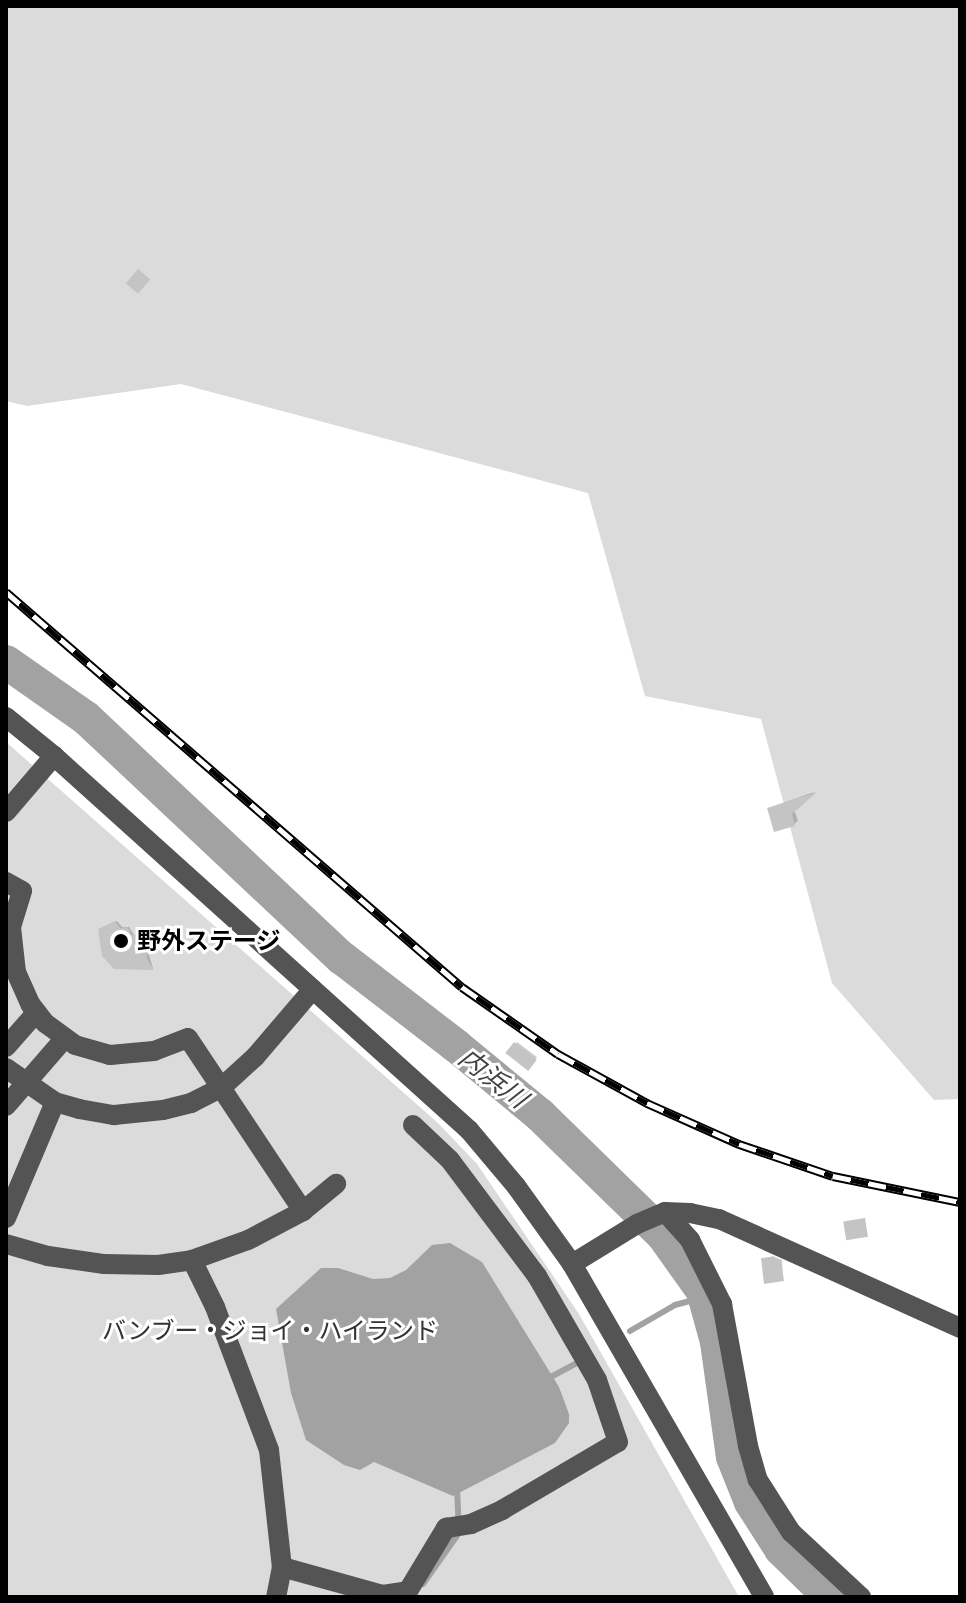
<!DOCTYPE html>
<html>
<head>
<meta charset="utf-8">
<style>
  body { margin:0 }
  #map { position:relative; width:966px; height:1603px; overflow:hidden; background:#fff; font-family:"Archivo Narrow","Noto Sans JP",sans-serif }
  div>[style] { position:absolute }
  .green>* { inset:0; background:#dbdbdb }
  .water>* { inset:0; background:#a2a2a2 }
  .shadow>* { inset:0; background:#0003; transform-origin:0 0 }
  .stream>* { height:6px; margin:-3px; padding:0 3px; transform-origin:3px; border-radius:3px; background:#a2a2a2 }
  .river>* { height:34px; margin:-17px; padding:0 17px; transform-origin:17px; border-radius:17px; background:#a2a2a2 }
  .building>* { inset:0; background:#c4c4c4; transform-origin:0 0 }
  .minor>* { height:20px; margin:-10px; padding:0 10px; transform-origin:10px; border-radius:10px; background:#545454 }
  .rail>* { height:9px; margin-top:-4.5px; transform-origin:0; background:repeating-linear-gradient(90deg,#fff 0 18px,#000 0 36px); box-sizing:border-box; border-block:2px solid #000 }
  .dots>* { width:22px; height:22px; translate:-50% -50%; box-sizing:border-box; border:4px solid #fff; border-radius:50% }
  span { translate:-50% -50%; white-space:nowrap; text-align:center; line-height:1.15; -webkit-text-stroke:6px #fff; paint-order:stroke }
  .poi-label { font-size:24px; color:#000; font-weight:700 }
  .left { translate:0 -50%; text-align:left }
  .park-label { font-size:24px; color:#323232 }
  .water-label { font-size:26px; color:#434343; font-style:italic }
  .frame { position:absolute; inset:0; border:8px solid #000; pointer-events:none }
</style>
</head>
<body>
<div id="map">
  <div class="green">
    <div style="clip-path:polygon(6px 6px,960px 6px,960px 1099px,934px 1100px,832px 983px,761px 719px,645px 696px,588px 493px,181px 384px,27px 406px,6px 401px)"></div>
    <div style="clip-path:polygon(6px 742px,438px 1123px,477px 1164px,579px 1314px,739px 1597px,6px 1597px)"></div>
  </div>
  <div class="water">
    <div style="clip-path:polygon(450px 1243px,482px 1262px,559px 1387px,569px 1414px,569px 1423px,555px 1443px,453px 1496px,374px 1462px,360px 1470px,344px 1465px,306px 1440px,291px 1393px,276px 1309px,321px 1268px,338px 1268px,373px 1279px,390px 1278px,406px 1270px,432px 1245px)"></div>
  </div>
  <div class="shadow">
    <div style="clip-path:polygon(814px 792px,794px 809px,798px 821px,794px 824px,769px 808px)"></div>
    <div style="clip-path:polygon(117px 921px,122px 927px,129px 927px,134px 935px,142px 933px,153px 968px,115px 967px,102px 928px)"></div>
    <div style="left:517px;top:1042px;width:25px;height:14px;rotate:37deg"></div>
    <div style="clip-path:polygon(773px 1256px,782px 1260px,783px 1279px,763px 1259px)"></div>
  </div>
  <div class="stream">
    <div style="left:630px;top:1331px;width:52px;rotate:-30deg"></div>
    <div style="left:675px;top:1305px;width:31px;rotate:-15deg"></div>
    <div style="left:545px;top:1380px;width:38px;rotate:-28deg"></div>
    <div style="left:423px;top:1584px;width:62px;rotate:-54.8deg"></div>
    <div style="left:459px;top:1533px;width:46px;rotate:-92.5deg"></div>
  </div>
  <div class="river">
    <div style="left:6px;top:662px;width:98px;rotate:35deg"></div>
    <div style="left:86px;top:718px;width:351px;rotate:43.2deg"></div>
    <div style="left:342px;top:958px;width:143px;rotate:37.6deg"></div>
    <div style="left:455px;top:1045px;width:110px;rotate:39.5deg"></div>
    <div style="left:540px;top:1115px;width:172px;rotate:44.3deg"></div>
    <div style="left:663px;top:1235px;width:69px;rotate:54.5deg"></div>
    <div style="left:703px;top:1291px;width:53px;rotate:74.6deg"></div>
    <div style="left:717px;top:1342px;width:116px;rotate:82.1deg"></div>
    <div style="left:733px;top:1457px;width:48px;rotate:68.2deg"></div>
    <div style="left:751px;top:1502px;width:56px;rotate:57.4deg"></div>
    <div style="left:781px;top:1549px;width:69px;rotate:44.4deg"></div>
  </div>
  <div class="building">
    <div style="left:138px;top:269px;width:16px;height:19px;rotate:40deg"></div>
    <div style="clip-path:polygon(817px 792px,792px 814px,795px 826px,774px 832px,767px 808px)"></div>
    <div style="clip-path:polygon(115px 921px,120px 928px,127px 927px,132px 935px,141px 933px,142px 945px,147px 949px,147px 959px,154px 970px,114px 969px,102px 956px,98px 929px)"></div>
    <div style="left:514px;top:1042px;width:29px;height:14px;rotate:38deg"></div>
    <div style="left:865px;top:1218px;width:19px;height:22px;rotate:81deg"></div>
    <div style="clip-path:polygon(771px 1257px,781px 1261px,784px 1281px,764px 1284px,761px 1258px)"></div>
  </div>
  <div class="minor">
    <div style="left:6px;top:717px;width:62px;rotate:39.1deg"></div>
    <div style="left:54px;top:756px;width:559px;rotate:42.03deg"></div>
    <div style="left:469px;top:1130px;width:73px;rotate:50deg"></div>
    <div style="left:516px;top:1186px;width:96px;rotate:54.3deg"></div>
    <div style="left:572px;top:1264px;width:384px;rotate:60deg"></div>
    <div style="left:6px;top:812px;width:74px;rotate:-49.4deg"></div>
    <div style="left:6px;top:882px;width:18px;rotate:29deg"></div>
    <div style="left:22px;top:891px;width:38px;rotate:107deg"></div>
    <div style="left:11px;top:927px;width:45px;rotate:83.7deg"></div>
    <div style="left:16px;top:972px;width:36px;rotate:66deg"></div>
    <div style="left:31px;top:1005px;width:23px;rotate:52deg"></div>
    <div style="left:45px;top:1023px;width:37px;rotate:36deg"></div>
    <div style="left:75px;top:1045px;width:36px;rotate:16deg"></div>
    <div style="left:110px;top:1055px;width:44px;rotate:-5.2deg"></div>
    <div style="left:154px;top:1051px;width:36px;rotate:-21deg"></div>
    <div style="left:188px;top:1038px;width:208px;rotate:56.4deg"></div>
    <div style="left:6px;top:1047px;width:45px;rotate:-48.6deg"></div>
    <div style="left:6px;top:1068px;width:60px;rotate:34.8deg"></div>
    <div style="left:55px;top:1102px;width:25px;rotate:16deg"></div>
    <div style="left:79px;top:1109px;width:36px;rotate:10deg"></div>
    <div style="left:114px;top:1115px;width:49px;rotate:-5.8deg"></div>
    <div style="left:163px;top:1110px;width:29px;rotate:-14deg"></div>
    <div style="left:191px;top:1103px;width:35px;rotate:-27deg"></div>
    <div style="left:222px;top:1087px;width:45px;rotate:-42.3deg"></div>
    <div style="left:255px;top:1057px;width:89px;rotate:-49.5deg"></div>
    <div style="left:6px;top:1106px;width:89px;rotate:-49.1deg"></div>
    <div style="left:665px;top:1212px;width:38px;rotate:48deg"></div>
    <div style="left:690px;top:1240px;width:72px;rotate:63.4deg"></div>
    <div style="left:722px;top:1304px;width:144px;rotate:79.6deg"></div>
    <div style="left:748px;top:1446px;width:35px;rotate:74deg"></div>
    <div style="left:758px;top:1480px;width:62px;rotate:57.6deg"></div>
    <div style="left:791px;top:1532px;width:96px;rotate:42.9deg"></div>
    <div style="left:6px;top:1218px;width:126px;rotate:-67.1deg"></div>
    <div style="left:6px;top:1244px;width:44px;rotate:15.9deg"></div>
    <div style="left:48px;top:1256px;width:57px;rotate:8.1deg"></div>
    <div style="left:104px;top:1264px;width:54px;rotate:1.1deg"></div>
    <div style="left:158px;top:1265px;width:34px;rotate:-8deg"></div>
    <div style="left:192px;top:1260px;width:59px;rotate:-19.7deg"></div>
    <div style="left:248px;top:1240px;width:62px;rotate:-27.8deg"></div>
    <div style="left:303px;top:1211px;width:43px;rotate:-39.3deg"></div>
    <div style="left:192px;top:1260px;width:52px;rotate:63.9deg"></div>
    <div style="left:215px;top:1307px;width:153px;rotate:69.3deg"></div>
    <div style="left:269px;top:1450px;width:118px;rotate:83.7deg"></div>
    <div style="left:282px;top:1567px;width:31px;rotate:101deg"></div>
    <div style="left:572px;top:1264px;width:76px;rotate:-31.6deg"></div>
    <div style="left:637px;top:1224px;width:30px;rotate:-23deg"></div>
    <div style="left:665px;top:1212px;width:25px;rotate:2deg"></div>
    <div style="left:690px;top:1213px;width:30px;rotate:12deg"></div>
    <div style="left:719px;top:1219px;width:265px;rotate:24.3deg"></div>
    <div style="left:282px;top:1567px;width:105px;rotate:15.5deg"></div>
    <div style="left:383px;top:1595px;width:25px;rotate:-9deg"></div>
    <div style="left:408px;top:1591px;width:74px;rotate:-58.9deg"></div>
    <div style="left:446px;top:1528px;width:25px;rotate:-9deg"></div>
    <div style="left:471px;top:1524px;width:34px;rotate:-24deg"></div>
    <div style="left:502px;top:1510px;width:134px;rotate:-30.4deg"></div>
    <div style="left:618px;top:1442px;width:65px;rotate:-108.7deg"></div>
    <div style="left:597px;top:1380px;width:120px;rotate:-120deg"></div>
    <div style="left:537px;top:1276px;width:145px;rotate:-126.9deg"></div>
    <div style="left:450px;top:1160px;width:51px;rotate:-136.6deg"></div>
  </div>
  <div class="rail">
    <div style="left:6px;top:592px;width:603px;rotate:40.9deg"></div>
    <div style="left:462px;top:987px;width:117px;rotate:34.9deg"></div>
    <div style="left:558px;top:1054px;width:102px;rotate:28.8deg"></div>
    <div style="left:647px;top:1103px;width:101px;rotate:24deg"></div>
    <div style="left:739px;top:1144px;width:99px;rotate:18.8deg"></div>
    <div style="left:833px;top:1176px;width:130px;rotate:11.6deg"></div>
  </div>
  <div class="dots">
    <div style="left:121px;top:941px;background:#000"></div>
  </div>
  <div class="poi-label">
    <span class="left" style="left:137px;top:941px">野外ステージ</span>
  </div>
  <div class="park-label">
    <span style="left:270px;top:1331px">バンブー・ジョイ・ハイランド</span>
  </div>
  <div class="water-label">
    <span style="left:493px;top:1078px;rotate:38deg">内浜川</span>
  </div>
  <div class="frame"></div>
</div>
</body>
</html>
